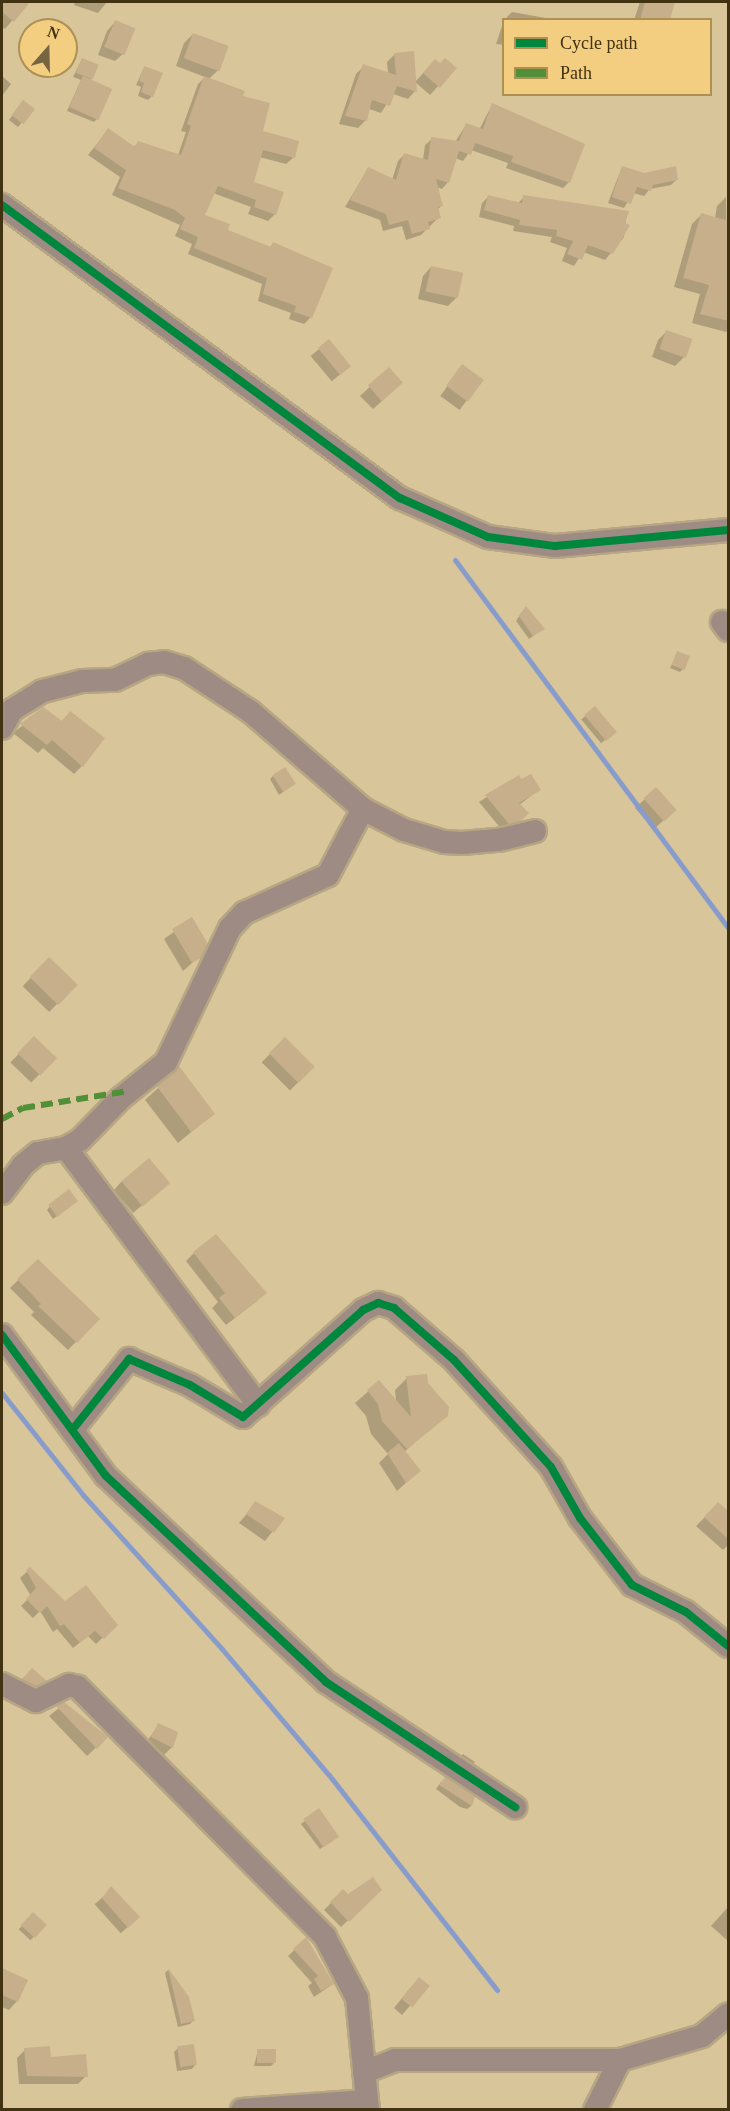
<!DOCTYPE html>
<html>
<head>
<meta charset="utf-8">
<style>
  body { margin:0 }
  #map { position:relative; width:730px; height:2111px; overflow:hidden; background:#d9c59a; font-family:"Times New Roman",serif }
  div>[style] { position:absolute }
  .shadow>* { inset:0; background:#0003; transform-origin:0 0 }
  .stream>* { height:5px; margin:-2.5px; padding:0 2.5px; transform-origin:2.5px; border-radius:2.5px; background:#889ccb }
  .building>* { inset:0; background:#c7af8b; transform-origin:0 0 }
  .roads { filter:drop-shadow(2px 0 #b6a683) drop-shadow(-2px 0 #b6a683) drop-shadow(0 2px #b6a683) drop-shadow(0 -2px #b6a683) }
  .minor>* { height:22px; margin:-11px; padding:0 11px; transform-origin:11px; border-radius:11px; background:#9e8c84 }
  .quiet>* { height:6px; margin-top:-3px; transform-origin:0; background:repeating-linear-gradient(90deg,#519037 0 12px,transparent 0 18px) }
  .cycleway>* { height:8px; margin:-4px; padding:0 4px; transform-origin:4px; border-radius:4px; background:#00873e }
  span { translate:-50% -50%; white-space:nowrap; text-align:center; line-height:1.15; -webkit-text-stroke:6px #f3ce80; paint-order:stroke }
  .frame { position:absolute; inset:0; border:3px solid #413211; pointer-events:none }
  .legend { position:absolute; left:502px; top:18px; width:210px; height:78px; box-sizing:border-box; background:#f3ce80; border:2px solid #ac9054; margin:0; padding:8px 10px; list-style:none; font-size:18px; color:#413211 }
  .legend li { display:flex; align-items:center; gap:12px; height:30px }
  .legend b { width:30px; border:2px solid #ac9054 }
  .north { position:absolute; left:18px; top:18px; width:60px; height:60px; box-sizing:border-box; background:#f3ce80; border:2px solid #ac9054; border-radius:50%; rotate:20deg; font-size:16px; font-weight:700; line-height:24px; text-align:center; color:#413211 }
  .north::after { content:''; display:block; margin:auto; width:21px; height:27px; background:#766541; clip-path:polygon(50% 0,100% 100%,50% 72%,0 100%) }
</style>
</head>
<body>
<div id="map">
  <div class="shadow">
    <div style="clip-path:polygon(2px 2px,28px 2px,5px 29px,2px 27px)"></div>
    <div style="clip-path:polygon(75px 2px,107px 2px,98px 13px,74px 5px)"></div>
    <div style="clip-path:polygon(640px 2px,673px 2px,668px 20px,634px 20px)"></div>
    <div style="clip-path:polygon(512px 12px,557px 20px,504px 20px)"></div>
    <div style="clip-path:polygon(504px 20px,504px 45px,496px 44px)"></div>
    <div style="clip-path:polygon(115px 22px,124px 53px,115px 61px,98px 55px,107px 31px)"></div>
    <div style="clip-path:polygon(193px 34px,218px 70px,209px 79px,241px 97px,261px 132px,293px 158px,286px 164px,259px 157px,253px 183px,275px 214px,268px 221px,248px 214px,251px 207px,213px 193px,203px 216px,226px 231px,269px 248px,273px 244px,311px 317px,304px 324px,289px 319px,291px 313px,258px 301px,262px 284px,188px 254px,192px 244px,175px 236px,180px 225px,112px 195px,120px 177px,88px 155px,108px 130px,133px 148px,139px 142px,178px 155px,186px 132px,181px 131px,198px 84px,205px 77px,176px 66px,184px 43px)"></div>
    <div style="clip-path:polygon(395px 54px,415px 91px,408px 99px,393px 94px,381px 113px,369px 109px,366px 120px,358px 128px,339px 124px,356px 74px,364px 66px,388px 74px,387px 62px)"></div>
    <div style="clip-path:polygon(82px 59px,91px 79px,98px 118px,94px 122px,67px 111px,81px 80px,73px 77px)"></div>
    <div style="clip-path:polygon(144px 68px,152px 96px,148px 100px,138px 96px,141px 87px,136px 85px)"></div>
    <div style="clip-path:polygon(427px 69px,454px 69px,430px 95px,415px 82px)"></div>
    <div style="clip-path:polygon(2px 76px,11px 84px,2px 96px)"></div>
    <div style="clip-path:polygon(20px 105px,33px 109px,18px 127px,9px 120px)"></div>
    <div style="clip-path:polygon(492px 105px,569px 182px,563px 188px,506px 168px,508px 163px,471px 150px,463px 161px,455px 158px,448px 182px,442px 189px,437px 187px,442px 205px,437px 210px,439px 217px,421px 235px,406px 240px,402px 226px,383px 231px,380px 220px,345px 207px,368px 169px,392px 180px,398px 161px,404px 155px,423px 160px,425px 145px,432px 139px,455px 142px,466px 125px,479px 130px)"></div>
    <div style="clip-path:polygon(622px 167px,644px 174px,677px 179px,671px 185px,650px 189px,644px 196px,633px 193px,624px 208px,608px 203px)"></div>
    <div style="clip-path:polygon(489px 196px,517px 204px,524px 197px,627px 212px,624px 237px,605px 260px,583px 252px,574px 266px,562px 261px,567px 248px,550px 242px,552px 237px,513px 231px,514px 226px,479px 217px,482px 203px)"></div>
    <div style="clip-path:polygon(726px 197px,728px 330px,726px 332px,692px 323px,700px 294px,674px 287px,692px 224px,701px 215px,715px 218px,717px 206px)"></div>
    <div style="clip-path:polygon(431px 267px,456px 298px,448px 306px,418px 299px,423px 276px)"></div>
    <div style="clip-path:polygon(666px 332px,684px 357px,675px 366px,652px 357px,658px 340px)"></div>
    <div style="left:319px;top:349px;width:33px;height:11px;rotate:50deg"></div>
    <div style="left:462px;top:366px;width:24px;height:37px;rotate:36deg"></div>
    <div style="clip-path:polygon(389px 369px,393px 391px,373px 409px,360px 396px)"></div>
    <div style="clip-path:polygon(522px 612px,543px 629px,529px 639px,516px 621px)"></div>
    <div style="clip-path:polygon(678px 653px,684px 668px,680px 672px,670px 668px)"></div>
    <div style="left:595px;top:708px;width:31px;height:18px;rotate:50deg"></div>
    <div style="clip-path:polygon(43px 709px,61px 722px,70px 713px,82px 766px,74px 774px,43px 748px,38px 753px,13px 733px)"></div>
    <div style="clip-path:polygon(273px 776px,294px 784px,279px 795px,270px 779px)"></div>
    <div style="clip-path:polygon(518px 777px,539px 790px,519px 805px,527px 813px,514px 827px,502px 830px,479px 802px)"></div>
    <div style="clip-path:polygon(656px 789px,666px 818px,654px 829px,635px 808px)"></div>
    <div style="clip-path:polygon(192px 919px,199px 957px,183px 971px,164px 939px)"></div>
    <div style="left:49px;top:959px;width:37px;height:38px;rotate:44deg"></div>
    <div style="left:34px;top:1038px;width:29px;height:34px;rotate:44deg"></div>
    <div style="left:285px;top:1039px;width:40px;height:33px;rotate:45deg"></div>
    <div style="clip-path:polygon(158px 1088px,213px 1114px,178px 1143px,145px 1100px)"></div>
    <div style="clip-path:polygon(122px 1181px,168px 1183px,133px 1213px,114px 1190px)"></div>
    <div style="clip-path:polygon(73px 1204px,53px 1219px,47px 1210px,50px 1206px)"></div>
    <div style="clip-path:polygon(194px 1253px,257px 1301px,226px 1325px,212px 1308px,218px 1302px,186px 1261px)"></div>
    <div style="clip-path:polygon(38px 1261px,98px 1319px,68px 1350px,31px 1315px,34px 1312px,10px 1288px)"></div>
    <div style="clip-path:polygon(407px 1378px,446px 1415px,404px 1452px,419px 1471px,397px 1491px,379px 1463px,388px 1454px,371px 1434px,366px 1416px,355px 1403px,379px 1382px,396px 1402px,395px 1390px)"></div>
    <div style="clip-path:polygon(256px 1503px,283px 1518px,265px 1541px,239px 1523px)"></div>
    <div style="clip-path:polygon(718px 1504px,728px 1514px,728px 1545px,723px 1550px,696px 1526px)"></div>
    <div style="clip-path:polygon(30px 1569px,65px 1603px,116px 1625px,96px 1644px,88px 1636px,73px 1648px,57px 1629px,53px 1632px,40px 1611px,33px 1618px,21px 1606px,31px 1596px,20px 1578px)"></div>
    <div style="clip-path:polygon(23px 1678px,45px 1681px,37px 1689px,15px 1688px)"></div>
    <div style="clip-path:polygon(64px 1704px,106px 1738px,87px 1756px,49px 1716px)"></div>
    <div style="clip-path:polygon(159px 1725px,172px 1747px,164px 1755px,144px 1745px)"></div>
    <div style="clip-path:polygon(463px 1754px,475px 1762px,470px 1767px,458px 1759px)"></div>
    <div style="clip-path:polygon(441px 1782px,473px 1798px,471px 1806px,467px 1809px,460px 1807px,436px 1789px)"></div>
    <div style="clip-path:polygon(319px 1810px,333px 1840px,320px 1849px,301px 1824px)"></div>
    <div style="clip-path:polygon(380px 1889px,341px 1927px,324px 1910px,343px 1891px,348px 1896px)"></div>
    <div style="left:105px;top:1895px;width:39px;height:14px;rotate:48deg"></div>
    <div style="clip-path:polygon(728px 1907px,728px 1941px,711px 1926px)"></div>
    <div style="left:33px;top:1914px;width:16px;height:21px;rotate:43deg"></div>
    <div style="clip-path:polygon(306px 1939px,333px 1984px,314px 1997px,308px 1986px,312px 1983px,288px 1956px)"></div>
    <div style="clip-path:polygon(168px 1970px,187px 1998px,194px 2020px,190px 2024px,178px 2027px,165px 1973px)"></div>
    <div style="clip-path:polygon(5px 1971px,17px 2001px,9px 2010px,2px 2007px,2px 1975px)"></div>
    <div style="clip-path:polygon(427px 1986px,402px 2015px,394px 2008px,411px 1987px)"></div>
    <div style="clip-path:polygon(178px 2048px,195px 2065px,192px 2069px,177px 2071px,174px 2052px)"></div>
    <div style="clip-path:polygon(25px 2050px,49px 2059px,86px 2076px,78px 2084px,19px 2084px,17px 2058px)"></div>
    <div style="clip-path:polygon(258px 2050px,275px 2062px,271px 2066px,254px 2066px)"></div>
  </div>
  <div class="stream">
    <div style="left:455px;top:560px;width:458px;rotate:53.4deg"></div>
    <div style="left:2px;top:1393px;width:130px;rotate:51.5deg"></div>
    <div style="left:83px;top:1495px;width:207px;rotate:47.9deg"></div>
    <div style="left:222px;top:1649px;width:165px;rotate:49.7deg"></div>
    <div style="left:329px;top:1775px;width:273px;rotate:52deg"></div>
  </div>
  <div class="building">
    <div style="clip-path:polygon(2px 2px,30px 2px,14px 22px,2px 12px)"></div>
    <div style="clip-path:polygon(645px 2px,675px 2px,670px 20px,640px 20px)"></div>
    <div style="left:115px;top:20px;width:22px;height:29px;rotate:22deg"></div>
    <div style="left:193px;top:33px;width:38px;height:27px;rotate:20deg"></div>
    <div style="clip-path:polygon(414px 51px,417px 92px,397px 86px,390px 106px,372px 100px,367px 121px,345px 116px,363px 64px,396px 75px,394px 53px)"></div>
    <div style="left:82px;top:58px;width:18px;height:16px;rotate:22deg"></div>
    <div style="clip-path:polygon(445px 58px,457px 68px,440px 88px,423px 73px,435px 59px,440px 63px)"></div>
    <div style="clip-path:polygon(144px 66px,163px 73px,153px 97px,141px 92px,144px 83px,139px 81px)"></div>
    <div style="left:83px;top:76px;width:32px;height:34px;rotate:24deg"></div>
    <div style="clip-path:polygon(204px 76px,245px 91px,243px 96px,270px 103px,263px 131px,299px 141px,295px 158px,263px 150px,254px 182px,284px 192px,276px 215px,254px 207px,256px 200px,218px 186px,205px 215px,230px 224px,228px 230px,271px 247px,273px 242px,333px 268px,312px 318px,294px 312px,296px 306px,263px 294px,267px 278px,194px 248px,198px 237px,180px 229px,185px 218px,175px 210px,118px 188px,126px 170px,94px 148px,108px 128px,135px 147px,138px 141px,181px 155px,191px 126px,187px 124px)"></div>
    <div style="left:23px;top:100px;width:15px;height:19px;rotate:37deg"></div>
    <div style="clip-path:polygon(492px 103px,585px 144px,570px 183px,511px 162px,513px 156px,475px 143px,471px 155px,459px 151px,449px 183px,436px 179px,443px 206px,438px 207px,441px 218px,428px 222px,430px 229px,412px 234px,408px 220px,389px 225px,386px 214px,350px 200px,368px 167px,396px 180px,404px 153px,428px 160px,431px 137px,459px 141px,466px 123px,483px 129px)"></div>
    <div style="clip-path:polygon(622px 166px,644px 173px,676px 166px,678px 180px,653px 185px,651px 191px,637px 187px,631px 204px,612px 197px)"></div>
    <div style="clip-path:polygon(488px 195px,522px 203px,523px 195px,629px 211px,625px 223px,630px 225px,613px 254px,588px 245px,582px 260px,567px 254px,573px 241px,556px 236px,557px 230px,519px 225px,520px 220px,484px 210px)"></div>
    <div style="clip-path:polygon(701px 213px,729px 221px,729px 321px,700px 314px,709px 285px,683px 278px)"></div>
    <div style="left:431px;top:266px;width:33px;height:26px;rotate:12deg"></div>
    <div style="left:666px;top:330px;width:28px;height:20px;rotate:19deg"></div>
    <div style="left:329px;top:339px;width:35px;height:14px;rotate:51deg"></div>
    <div style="left:462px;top:364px;width:27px;height:27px;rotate:36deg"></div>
    <div style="left:389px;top:367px;width:21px;height:28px;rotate:49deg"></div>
    <div style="clip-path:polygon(526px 606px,545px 629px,533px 636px,519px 616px)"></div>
    <div style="left:677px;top:651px;width:14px;height:15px;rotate:21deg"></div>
    <div style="left:595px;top:706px;width:34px;height:14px;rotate:50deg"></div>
    <div style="clip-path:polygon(43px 707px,62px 721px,70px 711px,105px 738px,83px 767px,52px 740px,47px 745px,20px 724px)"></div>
    <div style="left:285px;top:767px;width:20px;height:15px;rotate:57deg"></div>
    <div style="clip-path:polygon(531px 774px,541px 790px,519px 803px,529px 813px,522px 820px,509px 824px,485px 795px,519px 775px,521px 779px)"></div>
    <div style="left:656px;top:787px;width:31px;height:17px;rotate:48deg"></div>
    <div style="clip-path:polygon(192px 917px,208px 944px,201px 958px,192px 963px,172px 929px)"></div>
    <div style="left:49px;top:957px;width:40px;height:28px;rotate:44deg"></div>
    <div style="left:34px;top:1036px;width:32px;height:24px;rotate:44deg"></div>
    <div style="left:285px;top:1037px;width:42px;height:23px;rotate:45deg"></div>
    <div style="left:179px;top:1066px;width:60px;height:30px;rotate:53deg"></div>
    <div style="left:149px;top:1158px;width:33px;height:36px;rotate:50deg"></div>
    <div style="left:69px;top:1189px;width:15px;height:26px;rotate:53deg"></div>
    <div style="clip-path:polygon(216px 1234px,267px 1293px,235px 1318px,219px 1298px,225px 1293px,193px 1252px)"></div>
    <div style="clip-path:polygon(38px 1259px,100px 1319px,77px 1343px,38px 1306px,41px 1304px,17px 1279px)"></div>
    <div style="clip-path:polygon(427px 1374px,428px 1383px,449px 1407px,448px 1416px,407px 1449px,382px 1421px,378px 1404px,367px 1390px,379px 1380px,411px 1417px,406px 1376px)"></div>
    <div style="clip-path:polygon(399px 1443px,421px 1471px,406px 1483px,387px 1453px)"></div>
    <div style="clip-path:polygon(255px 1501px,285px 1518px,274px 1533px,246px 1514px)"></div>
    <div style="clip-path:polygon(718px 1502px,729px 1512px,729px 1540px,704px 1517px)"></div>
    <div style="clip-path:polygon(30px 1567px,65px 1601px,86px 1585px,118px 1625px,104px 1639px,95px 1631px,80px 1643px,64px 1624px,60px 1626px,47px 1606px,40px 1613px,26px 1599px,36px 1588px,26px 1570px)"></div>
    <div style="clip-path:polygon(32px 1668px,47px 1681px,36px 1686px,22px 1679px)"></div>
    <div style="clip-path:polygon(64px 1702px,108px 1737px,97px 1749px,56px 1706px)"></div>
    <div style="clip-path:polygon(158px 1723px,178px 1732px,173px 1748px,151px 1737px)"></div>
    <div style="clip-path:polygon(445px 1777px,475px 1797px,472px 1806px,439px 1785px)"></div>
    <div style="left:319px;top:1808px;width:35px;height:19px;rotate:55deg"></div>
    <div style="clip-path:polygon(373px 1877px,382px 1890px,349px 1922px,330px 1902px,343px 1889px,348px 1894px)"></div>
    <div style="clip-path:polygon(111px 1886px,140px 1917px,128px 1928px,102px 1898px)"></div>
    <div style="left:33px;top:1912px;width:19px;height:18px;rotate:43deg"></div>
    <div style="clip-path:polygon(306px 1937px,334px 1984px,321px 1991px,314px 1979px,318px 1976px,293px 1949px)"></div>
    <div style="clip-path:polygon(2px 1968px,28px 1980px,18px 2002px,2px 1995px)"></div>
    <div style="clip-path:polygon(168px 1968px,189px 1997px,195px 2021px,181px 2024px)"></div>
    <div style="left:419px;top:1977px;width:14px;height:28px;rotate:39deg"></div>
    <div style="left:194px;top:2044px;width:21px;height:17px;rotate:82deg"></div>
    <div style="clip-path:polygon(50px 2046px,51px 2057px,86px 2054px,88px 2077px,27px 2076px,24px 2048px)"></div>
    <div style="left:257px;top:2049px;width:19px;height:14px"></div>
  </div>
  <div class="roads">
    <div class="minor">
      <div style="left:2px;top:205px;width:494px;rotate:36.4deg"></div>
      <div style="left:400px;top:498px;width:96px;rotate:23.9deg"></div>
      <div style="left:488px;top:537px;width:68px;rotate:7.7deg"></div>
      <div style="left:555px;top:546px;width:174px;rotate:-5.3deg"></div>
      <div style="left:722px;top:622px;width:10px;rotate:53deg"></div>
      <div style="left:2px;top:728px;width:21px;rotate:-61deg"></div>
      <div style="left:12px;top:710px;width:36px;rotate:-32deg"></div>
      <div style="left:43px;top:691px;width:40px;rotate:-14.4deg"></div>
      <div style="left:82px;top:681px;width:33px;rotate:-2deg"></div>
      <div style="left:115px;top:680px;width:37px;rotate:-26deg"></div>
      <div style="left:148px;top:664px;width:16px;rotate:-7deg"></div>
      <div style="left:164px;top:662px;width:21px;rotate:17deg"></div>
      <div style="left:184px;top:668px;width:80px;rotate:33.3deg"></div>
      <div style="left:251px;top:712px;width:148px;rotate:40.9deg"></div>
      <div style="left:363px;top:809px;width:46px;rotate:27.1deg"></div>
      <div style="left:404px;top:830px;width:42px;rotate:16.7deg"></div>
      <div style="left:444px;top:842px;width:18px;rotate:3deg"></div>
      <div style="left:462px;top:843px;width:37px;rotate:-5deg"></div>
      <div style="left:499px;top:840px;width:37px;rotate:-14deg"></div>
      <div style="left:66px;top:1148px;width:321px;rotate:53.2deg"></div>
      <div style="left:2px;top:1193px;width:35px;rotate:-53deg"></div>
      <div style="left:23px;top:1165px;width:19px;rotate:-39deg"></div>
      <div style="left:38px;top:1153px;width:28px;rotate:-10deg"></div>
      <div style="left:66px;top:1148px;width:16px;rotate:-30deg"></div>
      <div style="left:80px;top:1140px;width:59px;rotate:-45.7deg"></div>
      <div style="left:121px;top:1098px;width:58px;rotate:-38.7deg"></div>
      <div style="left:166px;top:1062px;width:148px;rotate:-64.5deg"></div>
      <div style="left:230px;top:928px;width:21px;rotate:-47deg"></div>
      <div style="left:244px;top:913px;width:92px;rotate:-24.3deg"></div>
      <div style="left:328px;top:875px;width:75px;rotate:-62.1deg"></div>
      <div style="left:2px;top:1335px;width:175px;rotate:53.6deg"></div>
      <div style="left:106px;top:1476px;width:301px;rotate:43.1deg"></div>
      <div style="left:326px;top:1682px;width:227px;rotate:33.5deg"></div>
      <div style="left:73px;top:1429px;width:90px;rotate:-51.3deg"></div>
      <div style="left:129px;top:1359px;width:66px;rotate:23.1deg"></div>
      <div style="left:190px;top:1385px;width:62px;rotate:31.1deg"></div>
      <div style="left:243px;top:1417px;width:161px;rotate:-41.7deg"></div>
      <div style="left:363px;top:1310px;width:17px;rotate:-25deg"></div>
      <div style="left:378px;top:1303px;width:17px;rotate:17deg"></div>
      <div style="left:394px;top:1308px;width:79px;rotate:40.9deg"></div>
      <div style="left:454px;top:1360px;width:144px;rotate:47.8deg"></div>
      <div style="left:551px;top:1467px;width:59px;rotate:60.4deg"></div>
      <div style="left:580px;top:1518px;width:85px;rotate:52.2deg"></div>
      <div style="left:632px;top:1585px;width:60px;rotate:26.6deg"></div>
      <div style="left:686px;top:1612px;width:54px;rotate:39deg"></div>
      <div style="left:2px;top:1684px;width:38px;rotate:27deg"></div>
      <div style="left:36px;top:1701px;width:37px;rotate:-26deg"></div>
      <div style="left:69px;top:1685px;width:9px;rotate:13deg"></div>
      <div style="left:78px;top:1687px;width:351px;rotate:45.3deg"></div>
      <div style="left:325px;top:1937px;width:69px;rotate:62.3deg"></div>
      <div style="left:357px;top:1998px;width:113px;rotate:84.4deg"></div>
      <div style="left:364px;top:2072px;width:33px;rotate:-21deg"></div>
      <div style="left:395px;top:2060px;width:225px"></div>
      <div style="left:620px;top:2060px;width:85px;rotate:-16.3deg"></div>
      <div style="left:702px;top:2036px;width:34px;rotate:-40deg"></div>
      <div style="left:242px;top:2110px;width:125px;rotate:-4.1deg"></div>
      <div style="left:595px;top:2110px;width:56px;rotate:-63.4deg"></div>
    </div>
  </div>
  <div class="quiet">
    <div style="left:2px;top:1119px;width:24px;rotate:-28deg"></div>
    <div style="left:23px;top:1108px;width:107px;rotate:-9.1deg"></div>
  </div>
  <div class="cycleway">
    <div style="left:2px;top:205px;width:494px;rotate:36.4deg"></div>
    <div style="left:400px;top:498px;width:96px;rotate:23.9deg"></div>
    <div style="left:488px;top:537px;width:68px;rotate:7.7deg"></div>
    <div style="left:555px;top:546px;width:174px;rotate:-5.3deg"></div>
    <div style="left:2px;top:1335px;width:175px;rotate:53.6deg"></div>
    <div style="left:106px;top:1476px;width:301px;rotate:43.1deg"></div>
    <div style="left:326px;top:1682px;width:227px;rotate:33.5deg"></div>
    <div style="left:73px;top:1429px;width:90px;rotate:-51.3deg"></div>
    <div style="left:129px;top:1359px;width:66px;rotate:23.1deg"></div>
    <div style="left:190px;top:1385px;width:62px;rotate:31.1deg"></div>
    <div style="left:243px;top:1417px;width:161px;rotate:-41.7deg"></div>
    <div style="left:363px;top:1310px;width:17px;rotate:-25deg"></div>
    <div style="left:378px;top:1303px;width:17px;rotate:17deg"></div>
    <div style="left:394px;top:1308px;width:79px;rotate:40.9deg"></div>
    <div style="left:454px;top:1360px;width:144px;rotate:47.8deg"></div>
    <div style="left:551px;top:1467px;width:59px;rotate:60.4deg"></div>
    <div style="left:580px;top:1518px;width:85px;rotate:52.2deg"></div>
    <div style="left:632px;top:1585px;width:60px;rotate:26.6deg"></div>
    <div style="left:686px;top:1612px;width:54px;rotate:39deg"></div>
  </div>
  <div class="frame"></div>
  <ul class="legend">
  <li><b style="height:8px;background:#00873e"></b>Cycle path</li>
  <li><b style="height:8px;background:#519037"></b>Path</li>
  </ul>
  <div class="north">N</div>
</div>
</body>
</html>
